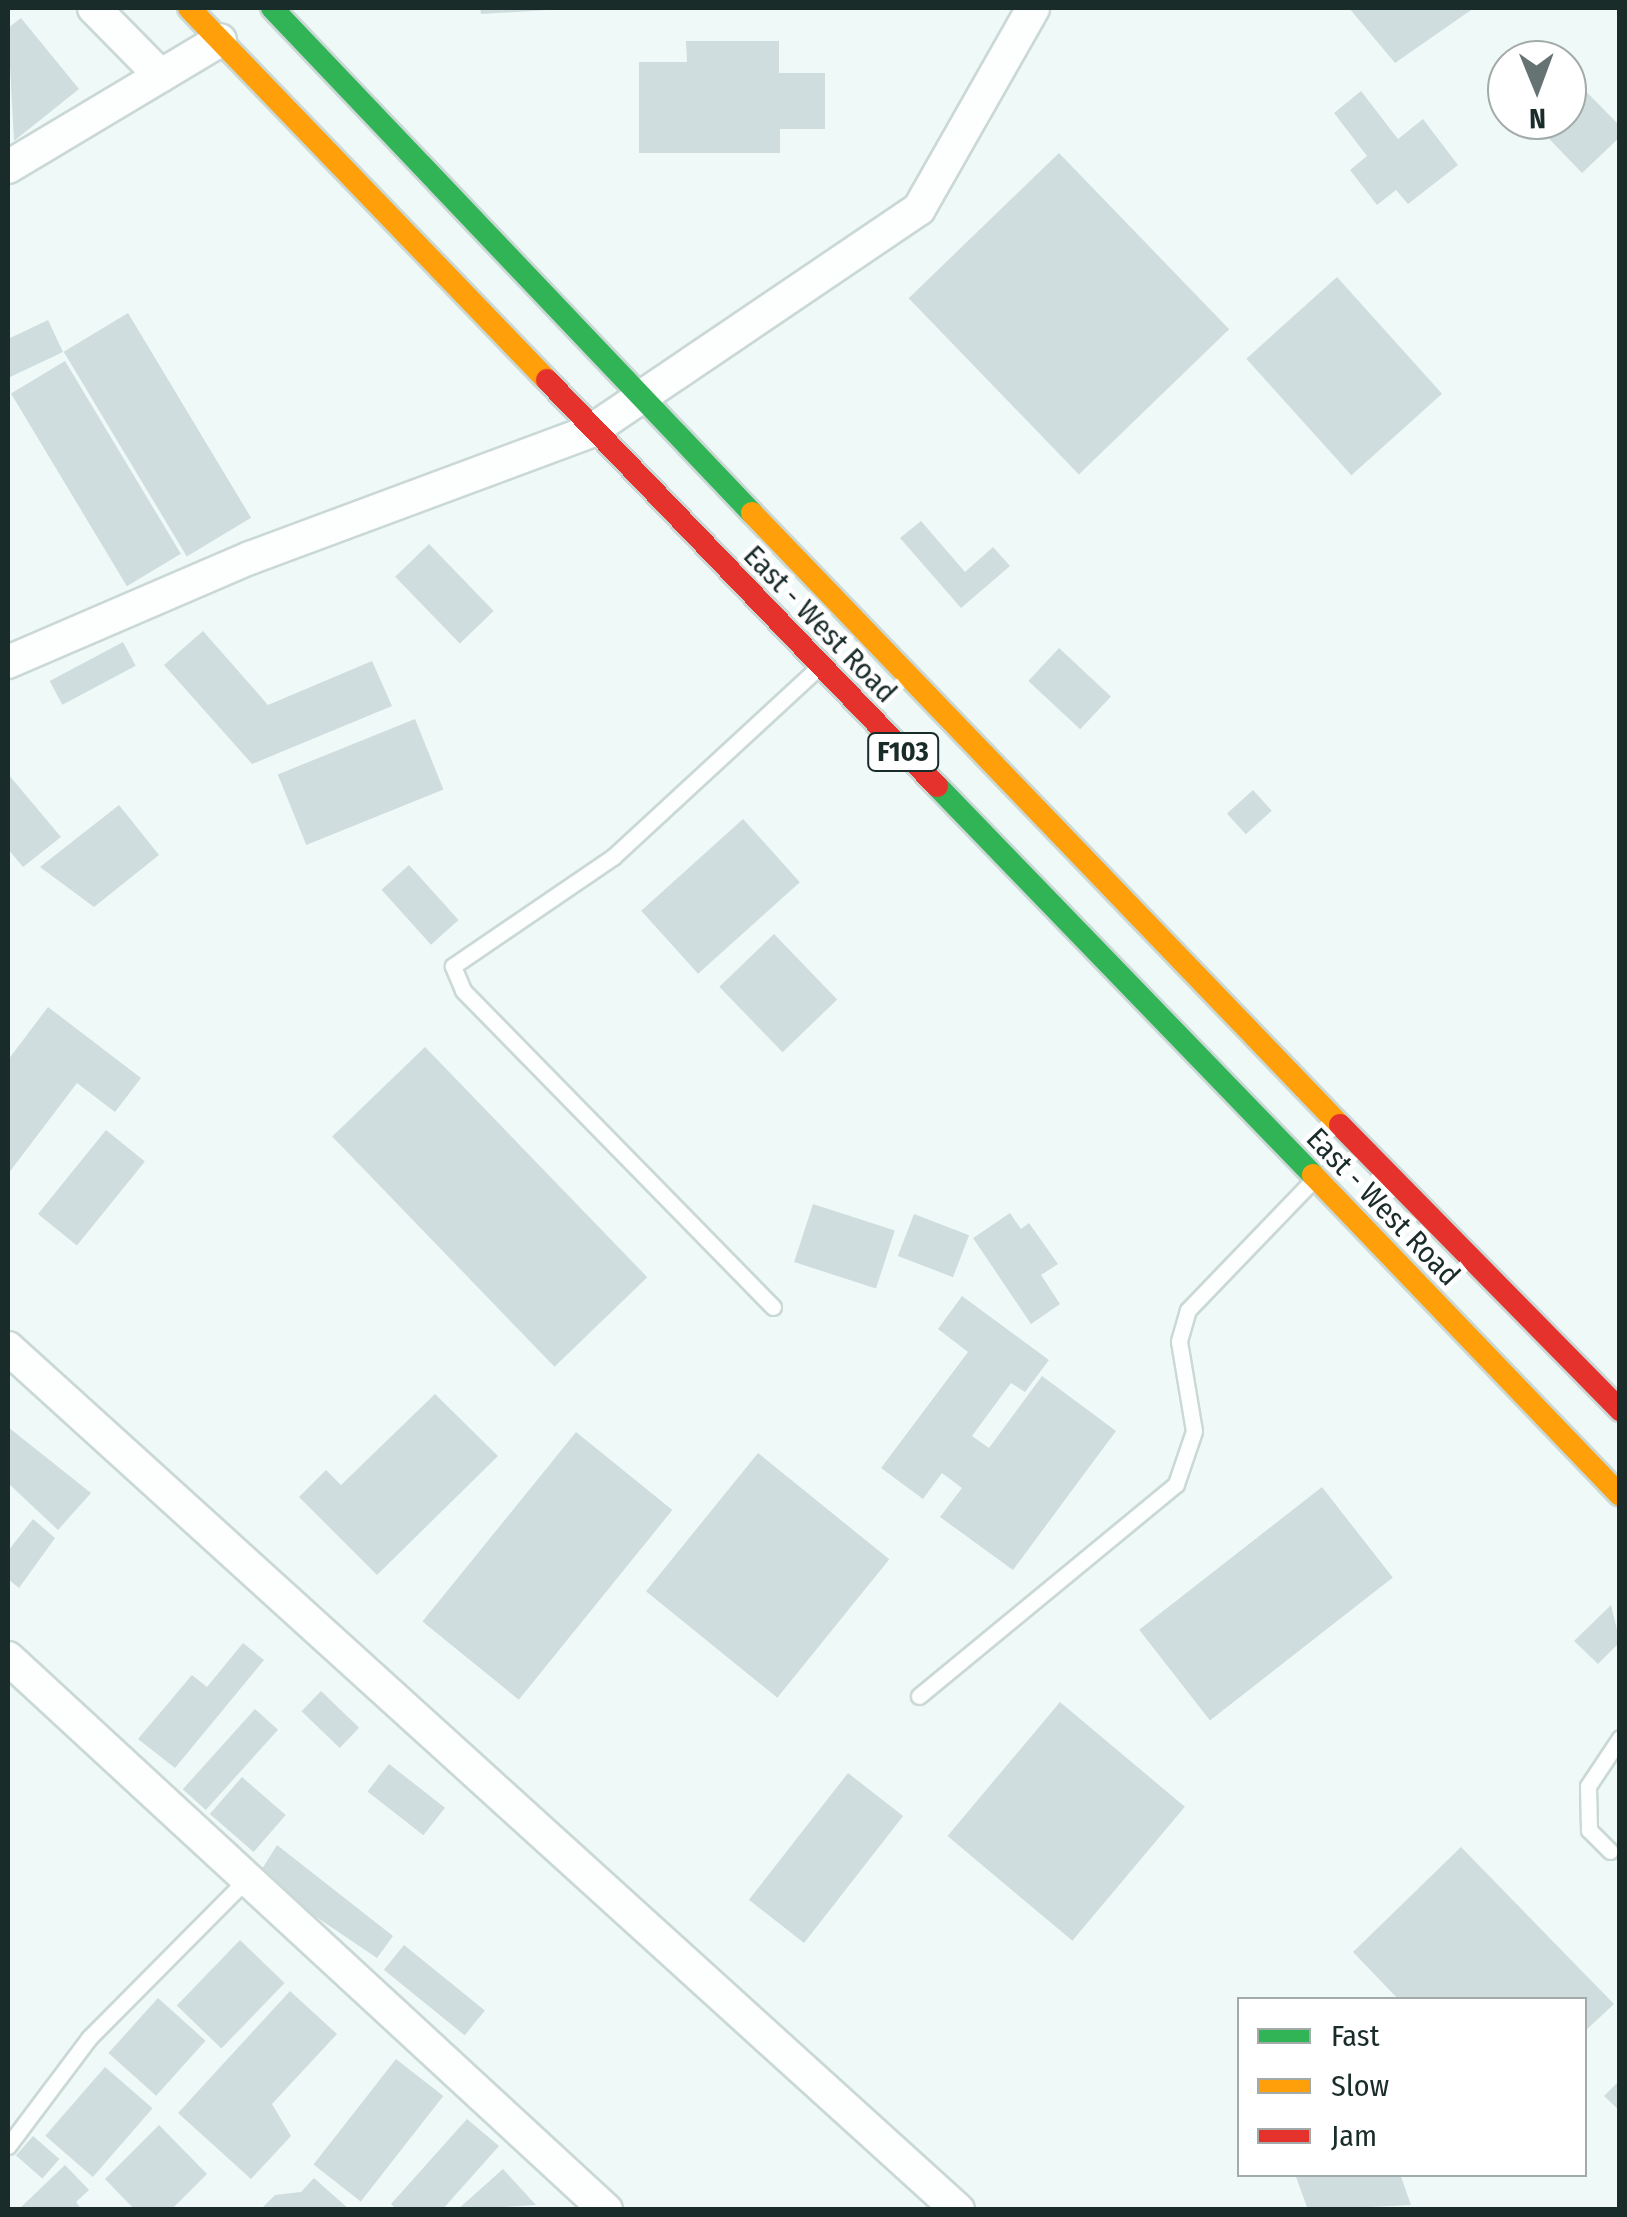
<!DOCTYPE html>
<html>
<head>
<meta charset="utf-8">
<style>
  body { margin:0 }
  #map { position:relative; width:1627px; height:2217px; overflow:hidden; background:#effaf8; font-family:"Fira Sans Condensed",sans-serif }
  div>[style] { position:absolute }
  .building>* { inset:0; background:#cfddde; transform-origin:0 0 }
  .roads { filter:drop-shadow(2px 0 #cad8d6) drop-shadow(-2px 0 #cad8d6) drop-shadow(0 2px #cad8d6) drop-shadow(0 -2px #cad8d6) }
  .lane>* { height:15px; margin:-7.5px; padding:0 7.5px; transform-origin:7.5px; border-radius:7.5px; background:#fdfefe }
  .street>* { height:32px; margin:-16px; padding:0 16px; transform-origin:16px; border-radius:16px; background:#fdfefe }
  .fast>* { height:22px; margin:-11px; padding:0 11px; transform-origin:11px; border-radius:11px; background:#30b455 }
  .slow>* { height:22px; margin:-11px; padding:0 11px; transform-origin:11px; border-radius:11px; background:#ff9f0a }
  .jam>* { height:22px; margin:-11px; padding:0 11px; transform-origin:11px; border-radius:11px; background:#e5322d }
  span { translate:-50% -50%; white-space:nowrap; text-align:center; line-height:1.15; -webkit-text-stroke:9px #fff; paint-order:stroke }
  .shield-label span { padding:2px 8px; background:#fff; border:2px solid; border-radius:8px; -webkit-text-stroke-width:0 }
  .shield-label { font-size:28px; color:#1a2c2a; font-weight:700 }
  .street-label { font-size:30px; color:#1a2c2a }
  .frame { position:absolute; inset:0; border:10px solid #1a2c2a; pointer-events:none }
  .legend { position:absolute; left:1237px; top:1997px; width:350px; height:180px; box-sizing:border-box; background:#fff; border:2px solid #a3abaa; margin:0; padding:12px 18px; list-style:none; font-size:30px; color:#1a2c2a }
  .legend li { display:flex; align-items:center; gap:20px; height:50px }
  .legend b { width:50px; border:2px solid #a3abaa }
  .north { position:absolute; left:1487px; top:40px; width:100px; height:100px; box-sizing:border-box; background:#fff; border:2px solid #a3abaa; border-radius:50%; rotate:179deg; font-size:28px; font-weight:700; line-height:40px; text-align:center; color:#1a2c2a }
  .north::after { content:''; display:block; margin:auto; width:35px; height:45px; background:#657472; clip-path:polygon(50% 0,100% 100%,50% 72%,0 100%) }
</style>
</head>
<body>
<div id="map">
  <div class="building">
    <div style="clip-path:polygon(480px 8px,548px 8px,548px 10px,481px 14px)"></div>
    <div style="clip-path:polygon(1349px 8px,1474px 8px,1395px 63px)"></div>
    <div style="clip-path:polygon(21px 18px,79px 89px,14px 141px,8px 28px)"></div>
    <div style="clip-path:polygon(686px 41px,779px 41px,779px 73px,825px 73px,825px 129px,780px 129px,780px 153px,639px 153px,639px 62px,687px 62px)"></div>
    <div style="clip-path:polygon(1539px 43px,1556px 60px,1520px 60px)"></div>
    <div style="clip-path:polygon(1567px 72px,1620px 126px,1620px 137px,1582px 173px,1531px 120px,1567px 120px)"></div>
    <div style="clip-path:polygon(1361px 91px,1398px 139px,1423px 119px,1458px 165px,1408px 204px,1396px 190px,1377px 205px,1350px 170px,1367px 156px,1334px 113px)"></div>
    <div style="left:1059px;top:153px;width:245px;height:209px;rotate:46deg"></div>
    <div style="left:1337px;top:277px;width:157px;height:122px;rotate:48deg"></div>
    <div style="left:128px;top:313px;width:239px;height:75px;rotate:59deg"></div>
    <div style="clip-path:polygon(48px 320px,63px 352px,8px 378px,8px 339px)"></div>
    <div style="left:65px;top:361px;width:225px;height:63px;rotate:59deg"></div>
    <div style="clip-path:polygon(921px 521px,965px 572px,993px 547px,1010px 566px,961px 608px,900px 538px)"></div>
    <div style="left:429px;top:544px;width:93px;height:47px;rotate:46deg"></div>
    <div style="clip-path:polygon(203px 631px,268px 705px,372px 661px,392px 706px,252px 764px,164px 665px)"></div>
    <div style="left:123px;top:642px;width:27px;height:83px;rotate:62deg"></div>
    <div style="left:1059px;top:648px;width:71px;height:45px;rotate:43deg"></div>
    <div style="left:415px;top:719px;width:76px;height:148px;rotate:68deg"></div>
    <div style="clip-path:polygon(8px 774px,61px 837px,23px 867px,8px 849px)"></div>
    <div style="left:1253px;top:790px;width:28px;height:35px;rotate:48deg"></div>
    <div style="clip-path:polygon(119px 805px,159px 855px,94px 907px,40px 867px)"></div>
    <div style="left:743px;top:819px;width:85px;height:137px;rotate:48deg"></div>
    <div style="left:409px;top:865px;width:74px;height:37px;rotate:48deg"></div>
    <div style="left:774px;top:934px;width:91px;height:76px;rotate:46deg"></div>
    <div style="clip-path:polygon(48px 1007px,141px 1078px,115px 1112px,77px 1083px,8px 1174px,8px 1060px)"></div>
    <div style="left:425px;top:1047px;width:320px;height:129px;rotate:46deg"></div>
    <div style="left:106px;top:1130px;width:50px;height:108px;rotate:39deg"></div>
    <div style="left:813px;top:1204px;width:86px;height:61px;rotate:18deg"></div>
    <div style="clip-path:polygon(1010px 1213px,1021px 1229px,1029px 1223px,1058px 1264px,1041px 1275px,1060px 1304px,1031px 1324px,973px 1238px)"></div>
    <div style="left:914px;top:1214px;width:59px;height:45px;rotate:21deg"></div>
    <div style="clip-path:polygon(962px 1296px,1049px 1360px,1025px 1392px,1011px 1383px,972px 1436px,989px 1448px,1042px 1376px,1116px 1431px,1013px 1570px,940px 1517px,962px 1488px,942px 1473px,923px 1499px,881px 1468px,968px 1352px,938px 1329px)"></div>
    <div style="clip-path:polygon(435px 1394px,498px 1456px,377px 1575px,299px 1497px,326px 1470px,341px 1485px)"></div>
    <div style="clip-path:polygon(8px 1427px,91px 1493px,58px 1530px,8px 1483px)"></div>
    <div style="left:576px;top:1432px;width:124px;height:244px;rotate:39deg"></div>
    <div style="left:758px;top:1453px;width:169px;height:178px;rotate:39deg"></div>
    <div style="left:1322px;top:1487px;width:115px;height:232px;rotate:52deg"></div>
    <div style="clip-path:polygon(33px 1519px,55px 1538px,19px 1588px,8px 1579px,8px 1551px)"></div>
    <div style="clip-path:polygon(1611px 1605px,1620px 1642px,1598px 1664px,1574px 1641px)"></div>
    <div style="clip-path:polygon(243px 1643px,264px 1660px,175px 1768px,138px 1739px,192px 1675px,207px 1687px)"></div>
    <div style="left:321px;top:1691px;width:53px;height:28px;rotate:44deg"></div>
    <div style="left:1060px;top:1702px;width:163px;height:175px;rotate:40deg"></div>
    <div style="left:255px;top:1709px;width:31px;height:108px;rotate:42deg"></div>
    <div style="left:389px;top:1764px;width:71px;height:35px;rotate:38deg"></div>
    <div style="left:848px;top:1773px;width:70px;height:161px;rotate:38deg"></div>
    <div style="left:242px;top:1777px;width:58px;height:49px;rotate:41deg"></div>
    <div style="clip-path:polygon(277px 1845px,393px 1936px,377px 1958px,257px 1877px)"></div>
    <div style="clip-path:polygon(1461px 1847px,1614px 2004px,1584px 2032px,1584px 2000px,1399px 2000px,1353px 1952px)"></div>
    <div style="left:240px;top:1940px;width:62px;height:91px;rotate:44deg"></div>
    <div style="left:404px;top:1945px;width:104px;height:32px;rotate:39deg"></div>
    <div style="clip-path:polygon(290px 1991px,337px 2034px,272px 2104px,291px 2136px,251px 2179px,178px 2113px)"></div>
    <div style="left:158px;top:1998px;width:64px;height:74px;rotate:42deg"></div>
    <div style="left:396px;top:2059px;width:60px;height:134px;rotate:38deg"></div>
    <div style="left:105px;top:2067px;width:63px;height:91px;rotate:41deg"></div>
    <div style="clip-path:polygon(1620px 2080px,1620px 2111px,1604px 2096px)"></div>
    <div style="clip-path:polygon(467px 2119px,499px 2146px,442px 2210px,397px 2210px,391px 2204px)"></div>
    <div style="clip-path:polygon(159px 2125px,207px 2174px,171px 2210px,135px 2210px,105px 2179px)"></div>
    <div style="left:33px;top:2136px;width:35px;height:26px;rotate:41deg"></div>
    <div style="clip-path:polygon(65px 2165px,89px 2190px,76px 2202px,82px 2210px,18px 2210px)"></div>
    <div style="clip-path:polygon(503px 2169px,536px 2205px,457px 2210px)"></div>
    <div style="clip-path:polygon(1295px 2174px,1400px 2174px,1411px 2205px,1308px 2210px)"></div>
    <div style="clip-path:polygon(314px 2178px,350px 2210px,260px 2210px,275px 2195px,301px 2192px)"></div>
  </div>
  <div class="roads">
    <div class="lane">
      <div style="left:773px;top:1307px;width:443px;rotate:-134.4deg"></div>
      <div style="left:463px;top:990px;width:26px;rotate:-113deg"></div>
      <div style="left:453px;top:966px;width:194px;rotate:-34.3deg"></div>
      <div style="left:613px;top:857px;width:277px;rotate:-42.7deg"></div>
      <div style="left:919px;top:1696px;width:333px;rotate:-39.5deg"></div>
      <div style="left:1176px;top:1484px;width:56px;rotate:-71.2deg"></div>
      <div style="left:1194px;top:1431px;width:91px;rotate:-99.5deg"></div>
      <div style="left:1179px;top:1341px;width:32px;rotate:-74deg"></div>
      <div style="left:1188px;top:1310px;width:179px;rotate:-46.1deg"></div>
      <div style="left:1610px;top:1851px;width:30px;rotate:-135deg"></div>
      <div style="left:1589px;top:1830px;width:44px;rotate:-91.3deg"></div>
      <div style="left:1588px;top:1786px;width:58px;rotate:-56.3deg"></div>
      <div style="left:8px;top:2146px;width:135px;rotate:-53.1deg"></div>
      <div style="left:89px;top:2038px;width:223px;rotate:-45.2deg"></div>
    </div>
    <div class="street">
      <div style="left:94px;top:8px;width:95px;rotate:45.4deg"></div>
      <div style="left:8px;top:167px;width:247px;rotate:-30.9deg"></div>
      <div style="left:8px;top:662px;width:263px;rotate:-23.3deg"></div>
      <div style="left:250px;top:558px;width:364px;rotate:-20.4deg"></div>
      <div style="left:591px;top:431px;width:396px;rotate:-34.1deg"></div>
      <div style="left:919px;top:209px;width:231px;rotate:-60.4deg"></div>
      <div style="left:8px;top:1348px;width:1283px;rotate:42.22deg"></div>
      <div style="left:8px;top:1658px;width:814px;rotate:42.71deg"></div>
    </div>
    <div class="fast">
      <div style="left:272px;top:8px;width:697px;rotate:46.45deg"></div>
      <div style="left:937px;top:786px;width:541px;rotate:45.97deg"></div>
    </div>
    <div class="slow">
      <div style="left:189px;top:8px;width:516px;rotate:46.1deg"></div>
      <div style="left:752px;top:513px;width:849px;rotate:46.15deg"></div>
      <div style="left:1313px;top:1175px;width:443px;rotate:46.2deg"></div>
    </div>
    <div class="jam">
      <div style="left:547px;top:380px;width:563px;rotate:46.15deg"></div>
      <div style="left:1340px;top:1125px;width:400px;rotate:45.5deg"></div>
    </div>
  </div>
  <div class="shield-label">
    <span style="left:903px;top:752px">F103</span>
  </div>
  <div class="street-label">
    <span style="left:820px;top:624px;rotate:46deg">East - West Road</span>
    <span style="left:1383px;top:1207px;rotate:46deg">East - West Road</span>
  </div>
  <div class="frame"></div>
  <ul class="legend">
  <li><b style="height:12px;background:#30b455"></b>Fast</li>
  <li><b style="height:12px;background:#ff9f0a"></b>Slow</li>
  <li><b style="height:12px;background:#e5322d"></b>Jam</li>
  </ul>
  <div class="north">N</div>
</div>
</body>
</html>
